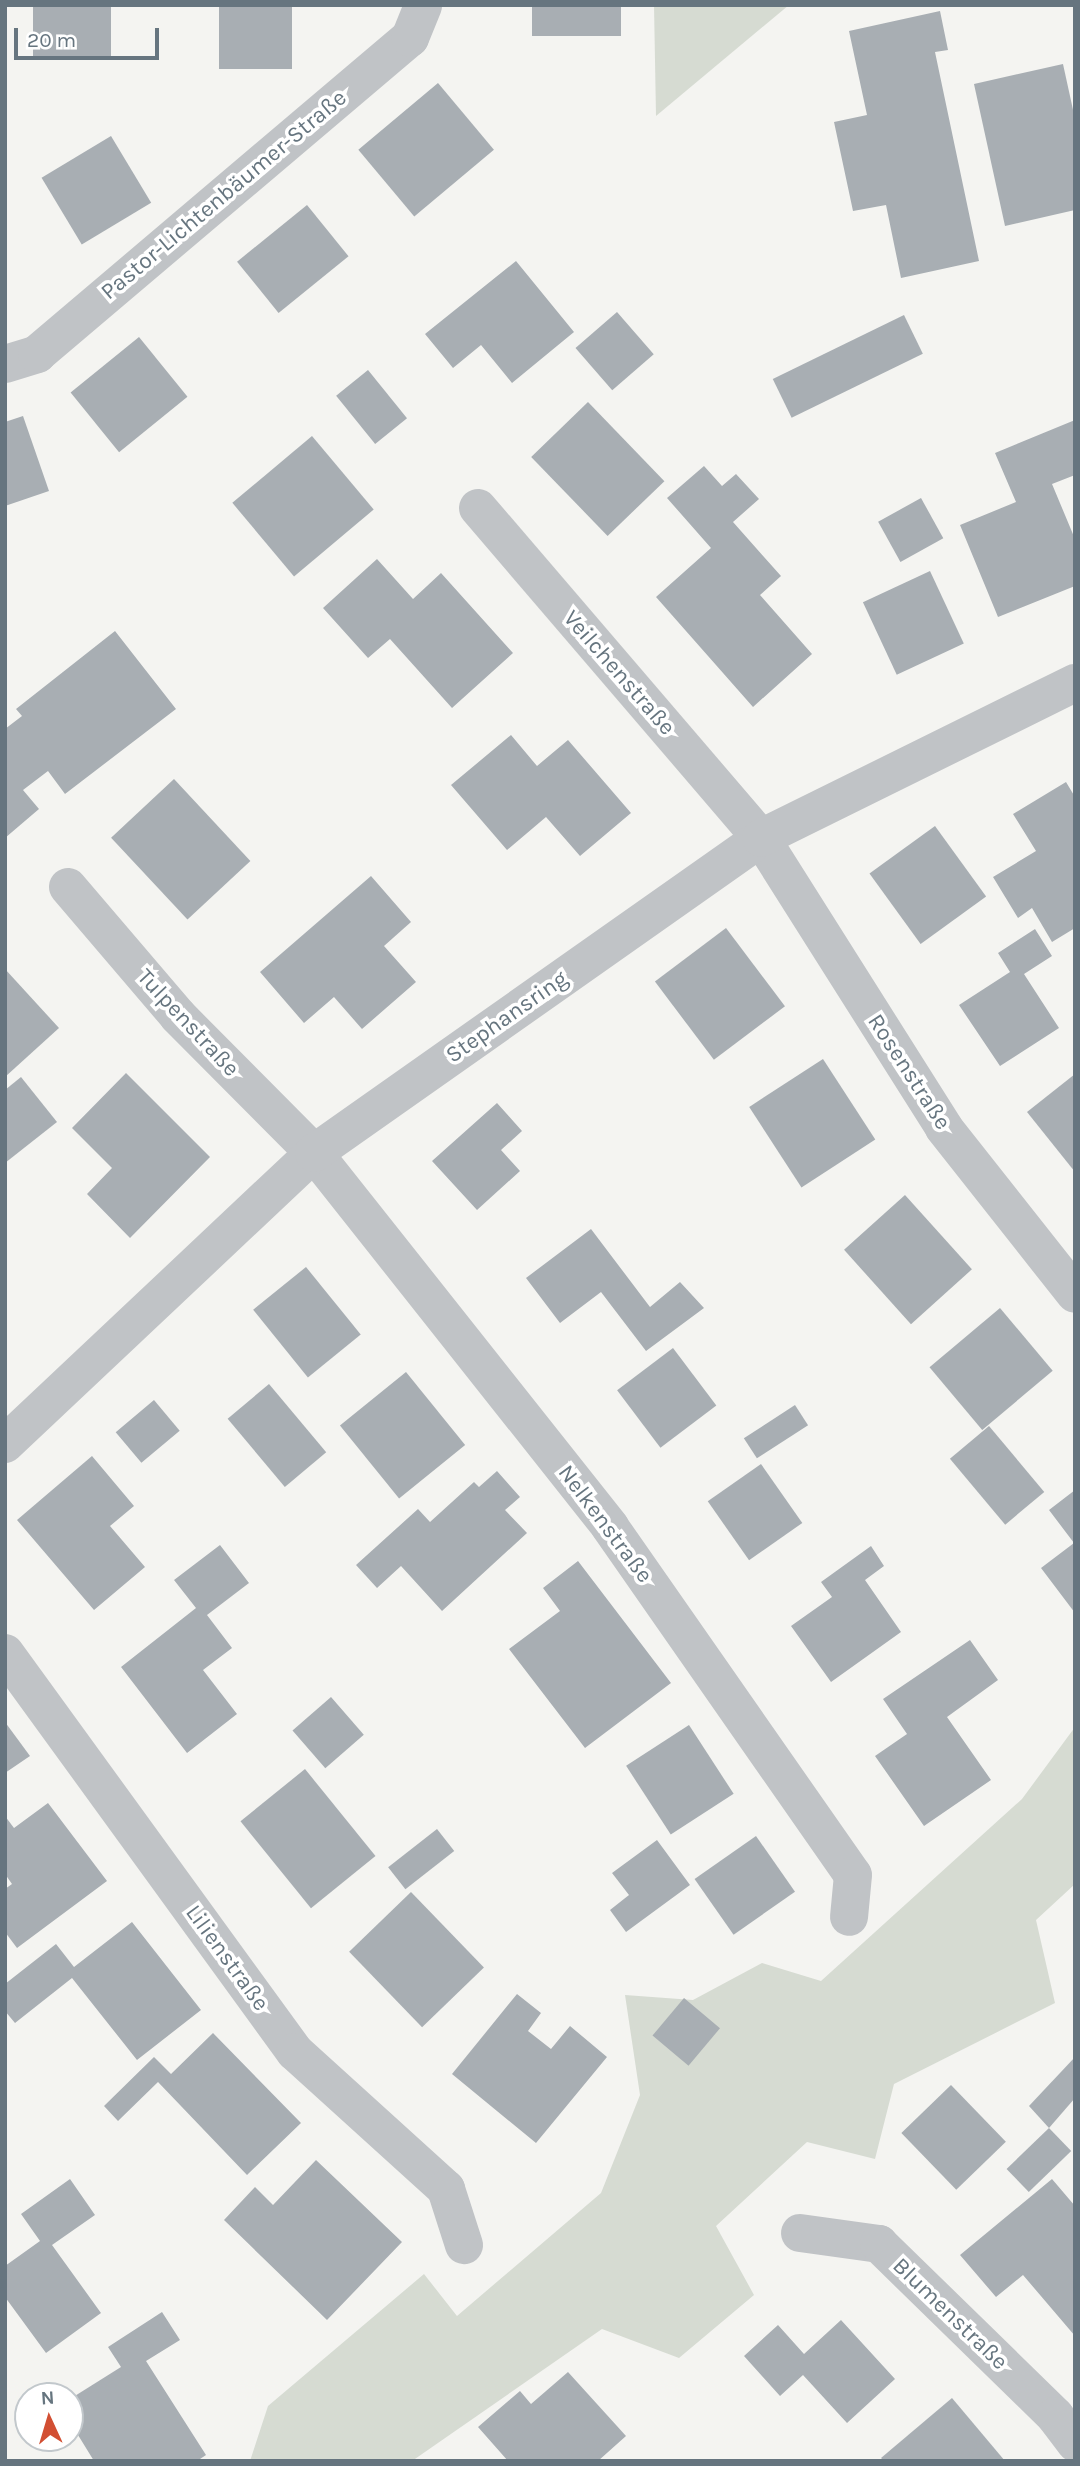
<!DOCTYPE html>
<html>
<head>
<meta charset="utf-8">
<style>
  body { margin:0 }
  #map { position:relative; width:1080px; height:2466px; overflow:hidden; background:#f4f4f1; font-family:Karla,sans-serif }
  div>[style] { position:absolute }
  .green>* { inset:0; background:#d6dbd2 }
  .building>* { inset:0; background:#a8aeb3; transform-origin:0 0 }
  .minor>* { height:38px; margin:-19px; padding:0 19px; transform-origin:19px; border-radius:19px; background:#c0c3c6 }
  span { translate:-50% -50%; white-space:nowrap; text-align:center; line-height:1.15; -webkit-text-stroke:7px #fff; paint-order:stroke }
  .street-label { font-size:23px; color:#66757f }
  .frame { position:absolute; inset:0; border:7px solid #66757f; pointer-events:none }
  .north { position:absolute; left:14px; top:2382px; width:70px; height:70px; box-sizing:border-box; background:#fff; border:2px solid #c2c8cc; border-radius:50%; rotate:356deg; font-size:19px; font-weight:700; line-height:28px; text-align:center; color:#66757f }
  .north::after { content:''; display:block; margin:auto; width:24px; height:32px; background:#d24f33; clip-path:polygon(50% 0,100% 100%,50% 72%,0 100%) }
  .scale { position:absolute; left:14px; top:28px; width:145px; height:32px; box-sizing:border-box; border:4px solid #66757f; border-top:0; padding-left:9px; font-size:21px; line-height:24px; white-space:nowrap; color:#66757f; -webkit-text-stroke:5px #fff; paint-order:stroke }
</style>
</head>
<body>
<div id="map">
  <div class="green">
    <div style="clip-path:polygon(654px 5px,789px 5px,656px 116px)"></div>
    <div style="clip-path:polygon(1075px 1727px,1075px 1884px,1036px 1920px,1055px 2003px,894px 2084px,875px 2159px,807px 2142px,716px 2226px,754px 2295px,679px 2358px,602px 2329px,412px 2461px,250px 2461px,268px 2406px,424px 2274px,457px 2316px,601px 2193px,640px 2095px,625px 1995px,693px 2000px,762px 1963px,821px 1981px,1022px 1799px)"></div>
  </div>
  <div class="building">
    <div style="left:33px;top:5px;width:78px;height:55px"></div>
    <div style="left:219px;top:5px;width:73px;height:64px"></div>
    <div style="left:532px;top:5px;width:89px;height:31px"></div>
    <div style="clip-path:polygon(940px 11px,948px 50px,935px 52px,979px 261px,901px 278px,886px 205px,853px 211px,834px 122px,867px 115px,849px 31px)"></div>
    <div style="clip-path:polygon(1063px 64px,1075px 119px,1075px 210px,1005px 226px,974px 84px)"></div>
    <div style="left:438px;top:83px;width:87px;height:104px;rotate:50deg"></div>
    <div style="left:111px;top:136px;width:78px;height:81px;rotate:59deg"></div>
    <div style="left:307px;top:205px;width:66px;height:90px;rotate:51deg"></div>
    <div style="clip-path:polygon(516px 261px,574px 332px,512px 383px,481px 345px,453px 368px,425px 334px)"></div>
    <div style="left:617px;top:312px;width:56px;height:55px;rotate:49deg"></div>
    <div style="left:904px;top:315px;width:43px;height:146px;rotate:64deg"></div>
    <div style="left:139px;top:337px;width:77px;height:88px;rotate:51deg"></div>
    <div style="left:368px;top:370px;width:62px;height:41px;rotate:51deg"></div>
    <div style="left:588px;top:402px;width:110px;height:79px;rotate:46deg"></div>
    <div style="clip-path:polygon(23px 416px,49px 491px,5px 506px,5px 422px)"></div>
    <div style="clip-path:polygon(1075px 420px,1075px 475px,1052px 484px,1075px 539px,1075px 586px,998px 617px,960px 525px,1016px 502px,995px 453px)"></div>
    <div style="left:312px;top:436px;width:96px;height:104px;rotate:50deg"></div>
    <div style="clip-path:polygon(704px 466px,722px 486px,736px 474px,759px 499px,733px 522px,781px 576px,760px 595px,812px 654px,753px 707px,656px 597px,711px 548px,667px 498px)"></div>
    <div style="left:921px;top:498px;width:46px;height:49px;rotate:61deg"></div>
    <div style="clip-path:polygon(377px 559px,413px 599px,441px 573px,513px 653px,452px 708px,390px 639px,368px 658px,323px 608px)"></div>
    <div style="left:930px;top:571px;width:80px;height:74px;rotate:65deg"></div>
    <div style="clip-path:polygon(115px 631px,176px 709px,65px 794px,48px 771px,23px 790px,39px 809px,5px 838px,5px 729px,22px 716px,16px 709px)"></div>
    <div style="clip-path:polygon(511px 735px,537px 766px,568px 740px,631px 813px,580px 856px,546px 817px,507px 850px,451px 785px)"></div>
    <div style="left:174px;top:779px;width:112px;height:86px;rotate:47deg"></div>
    <div style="clip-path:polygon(1066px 782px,1075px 797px,1075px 928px,1052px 942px,1032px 908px,1018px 918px,993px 877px,1036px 851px,1013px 814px)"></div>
    <div style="left:935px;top:826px;width:87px;height:81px;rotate:54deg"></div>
    <div style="clip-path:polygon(371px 876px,411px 922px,384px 946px,416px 982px,362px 1029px,334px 997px,304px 1023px,260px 972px)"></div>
    <div style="left:726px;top:928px;width:98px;height:89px;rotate:53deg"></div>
    <div style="clip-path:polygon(1035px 929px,1052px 956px,1024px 974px,1059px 1028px,1000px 1066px,959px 1005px,1010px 972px,998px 953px)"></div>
    <div style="clip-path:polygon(5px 969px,59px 1028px,5px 1077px)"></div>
    <div style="left:823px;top:1059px;width:96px;height:88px;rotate:57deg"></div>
    <div style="clip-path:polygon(126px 1073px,210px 1157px,130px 1238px,87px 1194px,112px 1168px,72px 1128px)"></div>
    <div style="clip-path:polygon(1075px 1074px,1075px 1172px,1027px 1112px)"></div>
    <div style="clip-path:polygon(21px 1077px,57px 1122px,5px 1163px,5px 1090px)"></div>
    <div style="clip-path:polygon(497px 1103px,522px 1131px,501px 1150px,520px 1171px,477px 1210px,432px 1161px)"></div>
    <div style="left:905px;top:1195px;width:100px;height:82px;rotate:48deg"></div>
    <div style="clip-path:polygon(591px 1229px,650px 1307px,680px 1282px,704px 1308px,646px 1351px,601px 1292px,560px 1323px,526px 1278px)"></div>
    <div style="left:306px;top:1267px;width:87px;height:68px;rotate:51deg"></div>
    <div style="left:1000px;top:1308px;width:82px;height:92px;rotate:50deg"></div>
    <div style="left:673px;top:1348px;width:72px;height:70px;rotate:53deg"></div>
    <div style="left:406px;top:1372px;width:94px;height:85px;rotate:51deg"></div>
    <div style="left:269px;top:1384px;width:89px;height:54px;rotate:50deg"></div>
    <div style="left:154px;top:1400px;width:40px;height:50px;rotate:50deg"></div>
    <div style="left:795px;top:1405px;width:24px;height:61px;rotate:57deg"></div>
    <div style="left:989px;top:1426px;width:86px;height:51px;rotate:50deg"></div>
    <div style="clip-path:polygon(92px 1456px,134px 1506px,110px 1526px,145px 1567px,94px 1610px,17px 1520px)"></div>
    <div style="left:761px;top:1464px;width:72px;height:65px;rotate:55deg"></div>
    <div style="clip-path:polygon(497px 1471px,520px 1497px,505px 1510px,527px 1533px,442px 1611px,401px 1566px,377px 1588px,356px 1565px,418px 1509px,430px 1522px,474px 1482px,479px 1487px)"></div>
    <div style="clip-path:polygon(1075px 1490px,1075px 1613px,1041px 1568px,1074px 1543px,1049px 1510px)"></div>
    <div style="clip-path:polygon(220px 1545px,249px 1583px,207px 1615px,232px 1648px,203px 1670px,237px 1714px,187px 1753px,121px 1667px,196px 1608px,174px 1580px)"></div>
    <div style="clip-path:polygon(871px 1546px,884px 1566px,865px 1580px,901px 1632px,831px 1682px,791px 1626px,832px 1597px,821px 1582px)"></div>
    <div style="clip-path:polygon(578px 1561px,671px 1683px,585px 1748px,509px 1649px,560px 1611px,543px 1588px)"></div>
    <div style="clip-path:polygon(970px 1640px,998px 1680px,947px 1717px,991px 1780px,924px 1826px,875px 1756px,907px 1734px,883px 1699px)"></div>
    <div style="left:331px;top:1697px;width:50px;height:51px;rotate:49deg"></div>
    <div style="clip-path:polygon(5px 1722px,30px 1756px,5px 1773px)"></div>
    <div style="left:689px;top:1725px;width:82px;height:75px;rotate:57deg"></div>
    <div style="left:305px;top:1769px;width:112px;height:83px;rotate:51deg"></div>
    <div style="clip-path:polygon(48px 1803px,107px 1881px,17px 1948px,5px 1932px,5px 1889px,12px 1884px,5px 1874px,5px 1816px,14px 1828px)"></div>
    <div style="left:437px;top:1829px;width:28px;height:62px;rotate:52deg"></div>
    <div style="left:756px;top:1836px;width:68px;height:75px;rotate:55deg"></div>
    <div style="clip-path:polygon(657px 1840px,690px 1885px,626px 1932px,610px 1910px,629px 1895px,612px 1873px)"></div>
    <div style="left:411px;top:1892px;width:105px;height:86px;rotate:46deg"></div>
    <div style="clip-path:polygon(132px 1922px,201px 2010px,137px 2060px,72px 1978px,15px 2023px,5px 2011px,5px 1984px,56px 1944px,74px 1967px)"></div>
    <div style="clip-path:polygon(517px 1994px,541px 2013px,528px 2031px,551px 2049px,570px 2026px,607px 2057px,536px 2143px,452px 2074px)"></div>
    <div style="left:684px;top:1998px;width:47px;height:49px;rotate:40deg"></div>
    <div style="clip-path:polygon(213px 2033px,301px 2123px,247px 2175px,158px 2082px,118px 2121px,104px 2106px,154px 2057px,171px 2074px)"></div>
    <div style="clip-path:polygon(1075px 2057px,1075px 2098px,1049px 2128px,1029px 2106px)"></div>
    <div style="left:951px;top:2085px;width:79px;height:69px;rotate:46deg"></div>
    <div style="left:1049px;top:2128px;width:32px;height:59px;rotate:46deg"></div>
    <div style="clip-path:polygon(316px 2160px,402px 2242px,327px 2320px,224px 2220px,255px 2187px,273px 2205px)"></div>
    <div style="clip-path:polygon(70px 2179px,95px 2215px,52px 2245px,101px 2313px,46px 2353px,5px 2297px,5px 2266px,40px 2241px,21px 2214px)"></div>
    <div style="clip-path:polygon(1052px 2179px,1075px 2206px,1075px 2336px,1023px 2275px,996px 2297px,960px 2255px)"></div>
    <div style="clip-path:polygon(162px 2312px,180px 2340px,146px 2361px,206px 2455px,197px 2461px,94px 2461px,70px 2422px,70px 2399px,121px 2367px,108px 2347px)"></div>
    <div style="clip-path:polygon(841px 2320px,895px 2379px,847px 2423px,803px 2375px,780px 2396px,744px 2356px,778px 2325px,804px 2354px)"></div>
    <div style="clip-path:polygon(568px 2372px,626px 2436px,598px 2461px,508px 2461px,478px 2427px,520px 2391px,531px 2404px)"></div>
    <div style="clip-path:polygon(952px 2398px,1005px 2461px,884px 2461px,881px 2458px)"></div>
  </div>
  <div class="minor">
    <div style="left:5px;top:364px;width:34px;rotate:-17deg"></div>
    <div style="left:37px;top:354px;width:489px;rotate:-40.3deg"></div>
    <div style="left:410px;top:38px;width:35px;rotate:-68deg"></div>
    <div style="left:478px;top:508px;width:435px;rotate:49.4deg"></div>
    <div style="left:761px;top:838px;width:343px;rotate:57.7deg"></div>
    <div style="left:944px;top:1128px;width:211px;rotate:51.7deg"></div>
    <div style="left:68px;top:887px;width:170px;rotate:49.5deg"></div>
    <div style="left:178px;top:1016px;width:193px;rotate:45.2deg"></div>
    <div style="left:314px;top:1153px;width:477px;rotate:51.6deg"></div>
    <div style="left:610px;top:1527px;width:424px;rotate:55.1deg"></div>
    <div style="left:853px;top:1875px;width:42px;rotate:95.4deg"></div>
    <div style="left:5px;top:1444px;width:424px;rotate:-43.3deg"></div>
    <div style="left:314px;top:1153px;width:547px;rotate:-35.17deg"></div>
    <div style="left:761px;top:838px;width:350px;rotate:-26.3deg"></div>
    <div style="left:5px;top:1653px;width:493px;rotate:54deg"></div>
    <div style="left:295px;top:2052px;width:204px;rotate:42.2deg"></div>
    <div style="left:446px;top:2189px;width:59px;rotate:72.2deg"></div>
    <div style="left:800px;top:2233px;width:80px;rotate:7.9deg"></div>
    <div style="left:879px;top:2244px;width:246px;rotate:44.3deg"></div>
    <div style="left:1055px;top:2416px;width:34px;rotate:53deg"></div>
  </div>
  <div class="street-label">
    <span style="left:224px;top:195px;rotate:-40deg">Pastor-Lichtenbäumer-Straße</span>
    <span style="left:619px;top:673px;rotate:49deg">Veilchenstraße</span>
    <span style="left:507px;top:1017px;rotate:-35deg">Stephansring</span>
    <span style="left:188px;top:1023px;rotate:47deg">Tulpenstraße</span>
    <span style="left:909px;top:1072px;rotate:57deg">Rosenstraße</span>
    <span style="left:605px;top:1524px;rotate:53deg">Nelkenstraße</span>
    <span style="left:227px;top:1958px;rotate:54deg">Lilienstraße</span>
    <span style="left:950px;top:2314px;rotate:44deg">Blumenstraße</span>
  </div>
  <div class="frame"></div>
  <div class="north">N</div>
  <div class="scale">20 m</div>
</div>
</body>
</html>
